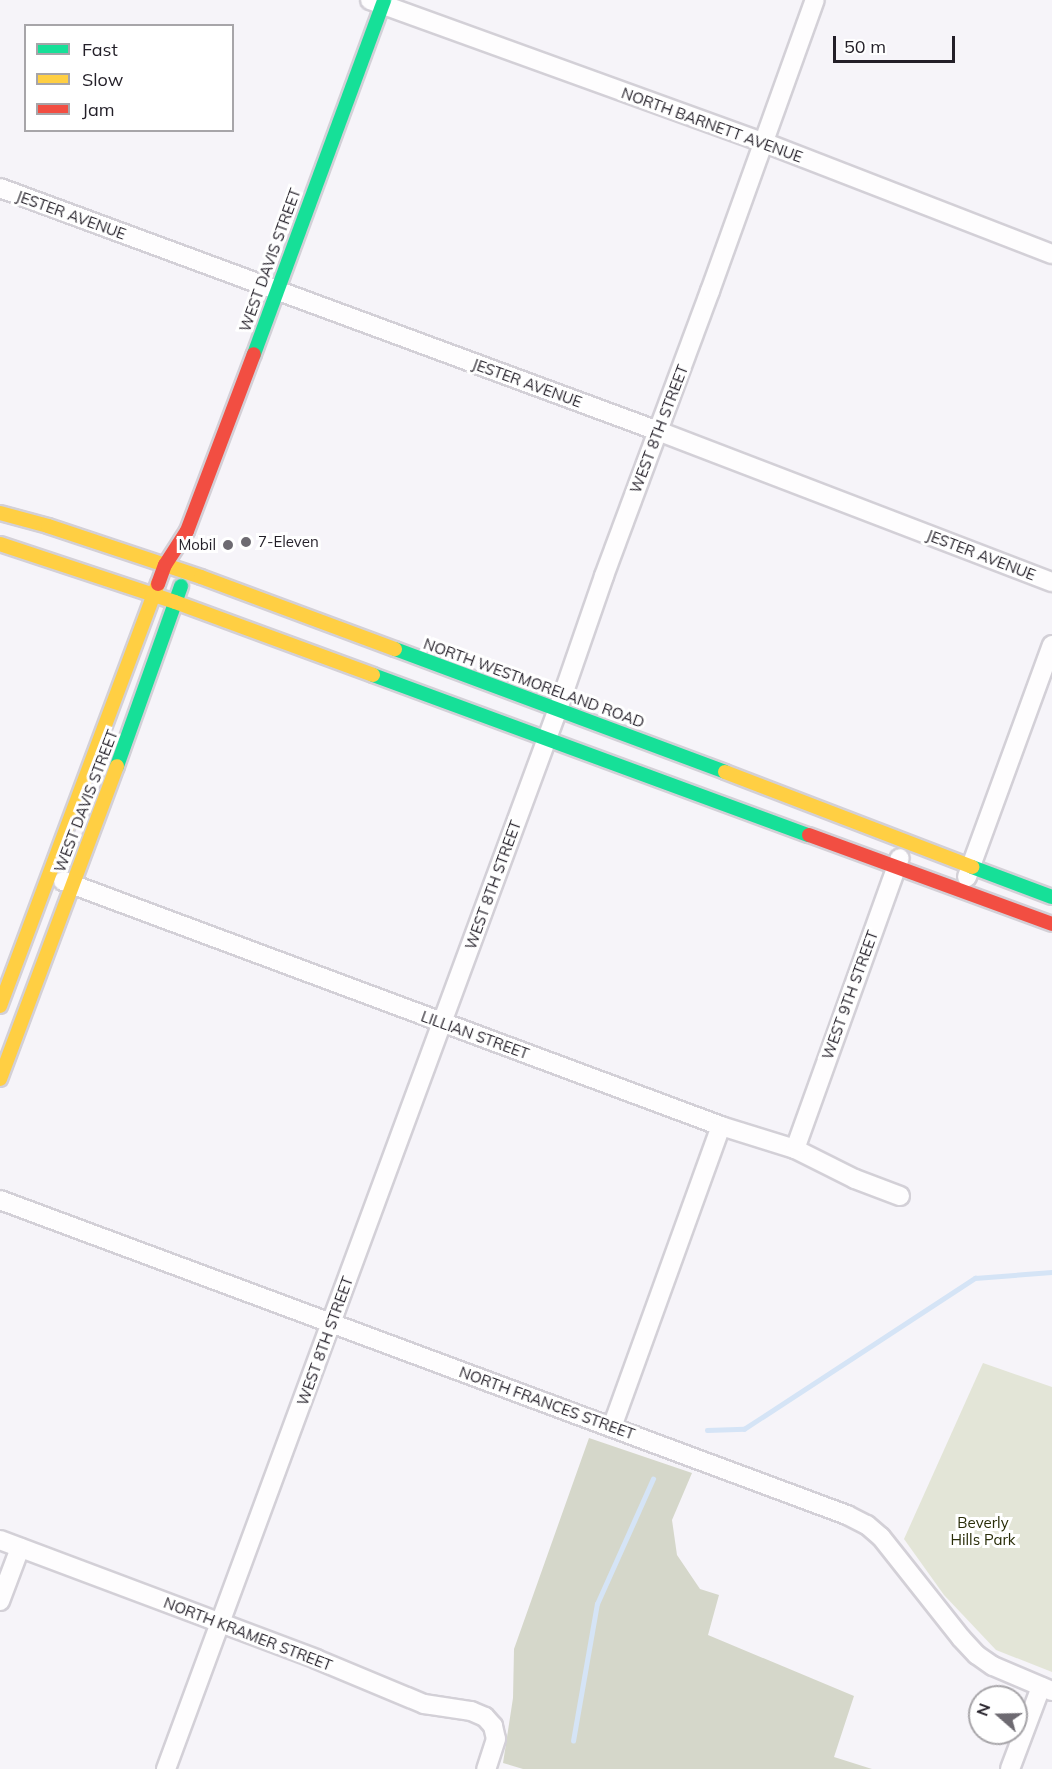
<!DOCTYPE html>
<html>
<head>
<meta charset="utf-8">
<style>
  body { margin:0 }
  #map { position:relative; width:1052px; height:1769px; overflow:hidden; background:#f6f4f9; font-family:Mulish,sans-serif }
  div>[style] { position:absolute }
  .green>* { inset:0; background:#e3e5d7 }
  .forest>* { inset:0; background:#d5d7ca }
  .stream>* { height:4.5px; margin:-2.25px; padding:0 2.25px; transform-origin:2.25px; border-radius:2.25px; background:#d5e4f6 }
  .roads { filter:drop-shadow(2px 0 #d3d0d7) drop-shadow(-2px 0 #d3d0d7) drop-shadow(0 2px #d3d0d7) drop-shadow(0 -2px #d3d0d7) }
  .street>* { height:18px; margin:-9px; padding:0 9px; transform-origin:9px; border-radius:9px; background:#fefdfe }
  .fast>* { height:14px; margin:-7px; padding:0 7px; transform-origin:7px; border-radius:7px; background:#16e098 }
  .slow>* { height:14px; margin:-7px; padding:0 7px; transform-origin:7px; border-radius:7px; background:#ffcf43 }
  .jam>* { height:14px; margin:-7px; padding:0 7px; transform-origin:7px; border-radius:7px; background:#f24e42 }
  .dots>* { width:16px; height:16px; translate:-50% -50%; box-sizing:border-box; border:3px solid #fff; border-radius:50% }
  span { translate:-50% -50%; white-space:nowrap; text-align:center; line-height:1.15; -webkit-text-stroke:6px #fff; paint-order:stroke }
  .street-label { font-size:15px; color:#231f28 }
  .poi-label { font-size:15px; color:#231f28 }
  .left { translate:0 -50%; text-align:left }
  .right { translate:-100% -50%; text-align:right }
  .park-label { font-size:15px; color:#292d08 }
  .legend { position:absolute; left:24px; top:24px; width:210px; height:108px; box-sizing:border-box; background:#fff; border:2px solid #a7a5a9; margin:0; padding:8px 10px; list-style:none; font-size:18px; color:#231f28 }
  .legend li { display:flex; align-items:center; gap:12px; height:30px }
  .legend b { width:30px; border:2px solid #a7a5a9 }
  .north { position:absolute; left:968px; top:1685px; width:60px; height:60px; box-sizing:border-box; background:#fff; border:2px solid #a7a5a9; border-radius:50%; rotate:290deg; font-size:16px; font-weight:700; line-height:24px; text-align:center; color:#231f28 }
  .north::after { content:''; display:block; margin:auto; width:21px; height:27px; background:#6d6a71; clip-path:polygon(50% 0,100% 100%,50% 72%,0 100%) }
  .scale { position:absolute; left:833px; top:36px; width:122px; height:27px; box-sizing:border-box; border:3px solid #231f28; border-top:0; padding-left:8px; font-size:18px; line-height:21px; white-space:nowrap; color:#231f28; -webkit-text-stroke:4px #fff; paint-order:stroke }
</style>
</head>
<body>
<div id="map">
  <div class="green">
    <div style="clip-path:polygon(983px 1363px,1052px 1387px,1052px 1672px,996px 1650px,944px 1595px,904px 1539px)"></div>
  </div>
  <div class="forest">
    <div style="clip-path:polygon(589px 1438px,692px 1473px,672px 1520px,677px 1555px,700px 1589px,719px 1595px,708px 1635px,854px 1696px,834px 1757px,872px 1769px,523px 1769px,503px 1763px,513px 1698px,514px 1649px)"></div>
  </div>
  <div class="stream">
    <div style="left:707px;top:1430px;width:37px;rotate:-2deg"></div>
    <div style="left:744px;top:1429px;width:276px;rotate:-33.2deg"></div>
    <div style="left:975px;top:1278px;width:77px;rotate:-4.5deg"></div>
    <div style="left:573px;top:1741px;width:139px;rotate:-80.1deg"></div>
    <div style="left:597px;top:1604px;width:137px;rotate:-65.9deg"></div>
  </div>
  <div class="roads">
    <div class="street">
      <div style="left:370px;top:0;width:418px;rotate:19.9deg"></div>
      <div style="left:763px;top:142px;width:310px;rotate:21.2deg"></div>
      <div style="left:0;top:188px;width:701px;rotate:20.27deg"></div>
      <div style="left:658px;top:431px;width:422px;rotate:21deg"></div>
      <div style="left:967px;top:877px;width:247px;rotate:-69.9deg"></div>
      <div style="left:63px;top:881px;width:702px;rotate:20.42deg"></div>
      <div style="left:721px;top:1126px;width:77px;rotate:17.3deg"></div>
      <div style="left:795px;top:1149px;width:67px;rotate:26.6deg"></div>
      <div style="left:855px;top:1179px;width:48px;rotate:20.7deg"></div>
      <div style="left:795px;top:1149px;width:309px;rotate:-70.2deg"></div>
      <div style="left:0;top:1200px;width:904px;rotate:20.4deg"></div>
      <div style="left:847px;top:1515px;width:22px;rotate:27deg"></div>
      <div style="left:867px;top:1525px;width:18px;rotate:41deg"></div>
      <div style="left:881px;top:1537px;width:129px;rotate:51.6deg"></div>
      <div style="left:961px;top:1638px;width:23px;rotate:47deg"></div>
      <div style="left:977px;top:1655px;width:19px;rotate:35deg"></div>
      <div style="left:993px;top:1666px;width:64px;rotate:23deg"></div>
      <div style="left:612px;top:1427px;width:320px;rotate:-70.1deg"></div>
      <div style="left:0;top:1540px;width:338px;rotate:20.6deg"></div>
      <div style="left:316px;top:1659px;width:117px;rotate:22.6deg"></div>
      <div style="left:424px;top:1704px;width:48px;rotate:8.5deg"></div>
      <div style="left:471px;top:1711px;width:15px;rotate:23deg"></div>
      <div style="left:485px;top:1717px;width:12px;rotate:48deg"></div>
      <div style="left:493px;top:1726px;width:13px;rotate:77deg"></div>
      <div style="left:496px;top:1739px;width:32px;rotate:108deg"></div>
      <div style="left:0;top:1601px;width:57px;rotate:-69.3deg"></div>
      <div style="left:166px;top:1769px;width:1130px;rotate:-69.71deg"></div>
      <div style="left:558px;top:709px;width:141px;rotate:-70.9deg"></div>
      <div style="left:604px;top:576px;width:304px;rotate:-69.6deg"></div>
      <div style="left:710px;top:291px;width:309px;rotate:-70.2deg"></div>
      <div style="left:1010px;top:1769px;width:88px;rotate:-69.3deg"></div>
    </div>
    <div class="fast">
      <div style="left:254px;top:354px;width:377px;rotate:-69.8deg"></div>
      <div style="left:395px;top:649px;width:352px;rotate:20.4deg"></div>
      <div style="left:373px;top:675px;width:464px;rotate:20.2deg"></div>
      <div style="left:117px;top:766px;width:191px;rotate:-70.4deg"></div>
      <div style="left:972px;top:867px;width:85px;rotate:20.6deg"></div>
    </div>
    <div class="slow">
      <div style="left:0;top:513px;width:50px;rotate:15.2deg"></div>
      <div style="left:48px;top:526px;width:161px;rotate:18.4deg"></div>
      <div style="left:201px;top:577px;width:207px;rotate:20.4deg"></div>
      <div style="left:0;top:544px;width:184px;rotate:18.3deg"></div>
      <div style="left:175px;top:602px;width:211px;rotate:20.2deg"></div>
      <div style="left:725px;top:772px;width:265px;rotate:21deg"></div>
      <div style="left:0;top:1006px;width:451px;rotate:-69.5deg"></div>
      <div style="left:0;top:1079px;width:334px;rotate:-69.5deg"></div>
    </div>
    <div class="jam">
      <div style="left:158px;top:584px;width:20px;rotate:-70deg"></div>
      <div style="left:165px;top:565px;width:40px;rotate:-57.1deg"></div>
      <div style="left:187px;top:531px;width:189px;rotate:-69.3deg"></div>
      <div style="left:809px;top:835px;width:259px;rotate:20.1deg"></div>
    </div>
  </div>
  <div class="dots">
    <div style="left:246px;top:542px;background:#6d6a71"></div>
    <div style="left:228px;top:545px;background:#6d6a71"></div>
  </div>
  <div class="street-label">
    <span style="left:712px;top:125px;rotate:20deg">NORTH BARNETT AVENUE</span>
    <span style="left:71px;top:215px;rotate:20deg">JESTER AVENUE</span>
    <span style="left:270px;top:260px;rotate:-70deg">WEST DAVIS STREET</span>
    <span style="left:527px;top:383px;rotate:20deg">JESTER AVENUE</span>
    <span style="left:659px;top:429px;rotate:-69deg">WEST 8TH STREET</span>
    <span style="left:981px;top:555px;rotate:21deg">JESTER AVENUE</span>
    <span style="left:534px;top:683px;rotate:20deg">NORTH WESTMORELAND ROAD</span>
    <span style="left:86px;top:801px;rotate:-69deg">WEST DAVIS STREET</span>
    <span style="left:493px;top:885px;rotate:-70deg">WEST 8TH STREET</span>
    <span style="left:850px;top:995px;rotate:-70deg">WEST 9TH STREET</span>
    <span style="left:475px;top:1035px;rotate:20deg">LILLIAN STREET</span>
    <span style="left:325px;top:1341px;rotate:-70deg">WEST 8TH STREET</span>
    <span style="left:547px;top:1403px;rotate:20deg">NORTH FRANCES STREET</span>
    <span style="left:248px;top:1634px;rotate:21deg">NORTH KRAMER STREET</span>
  </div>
  <div class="poi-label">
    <span class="left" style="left:258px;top:542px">7-Eleven</span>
    <span class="right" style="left:216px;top:545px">Mobil</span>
  </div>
  <div class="park-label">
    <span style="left:983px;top:1531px">Beverly<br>Hills Park</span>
  </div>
  <ul class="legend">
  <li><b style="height:8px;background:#16e098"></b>Fast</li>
  <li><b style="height:8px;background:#ffcf43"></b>Slow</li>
  <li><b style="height:8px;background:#f24e42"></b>Jam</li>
  </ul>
  <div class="north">N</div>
  <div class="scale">50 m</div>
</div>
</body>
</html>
